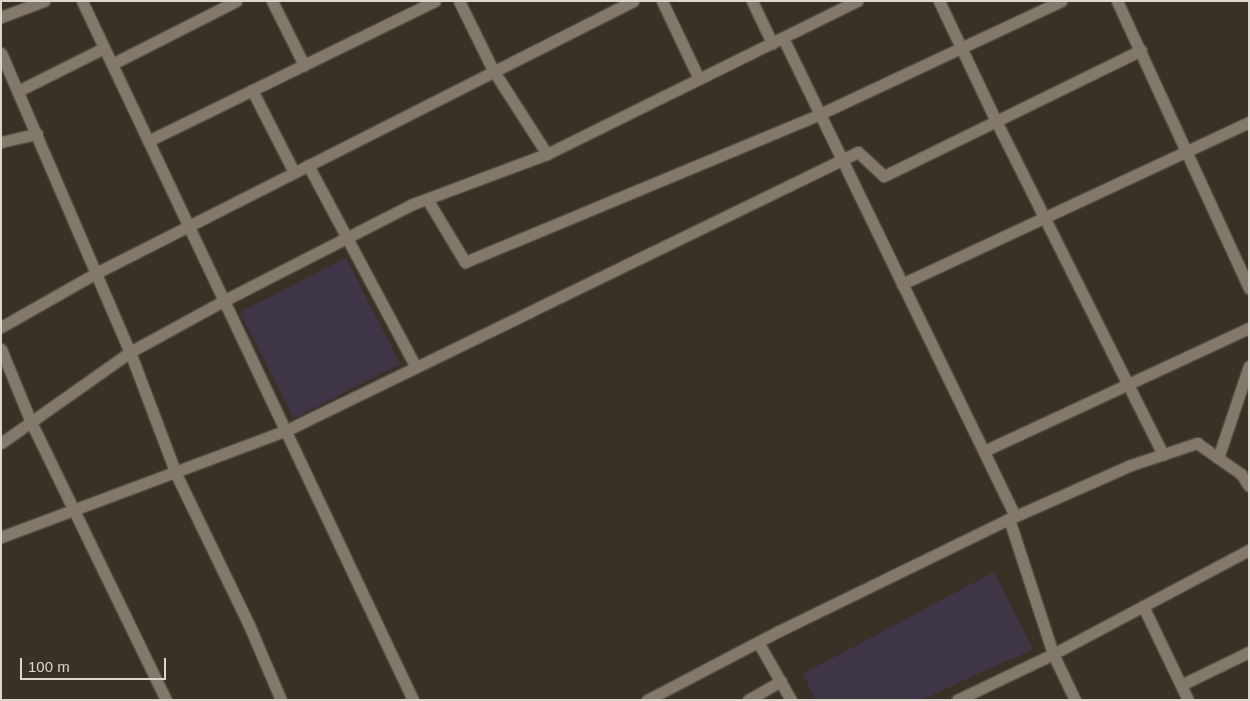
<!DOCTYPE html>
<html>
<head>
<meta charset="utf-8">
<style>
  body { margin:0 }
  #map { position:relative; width:1250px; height:701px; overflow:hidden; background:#393126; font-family:Helvetica,sans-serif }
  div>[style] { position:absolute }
  .education>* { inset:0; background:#3e3647; transform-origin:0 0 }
  .roads { filter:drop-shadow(1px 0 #544e44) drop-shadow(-1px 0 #544e44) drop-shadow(0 1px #544e44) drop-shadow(0 -1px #544e44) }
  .minor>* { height:11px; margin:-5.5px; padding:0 5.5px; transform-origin:5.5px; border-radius:5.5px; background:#82796c }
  span { translate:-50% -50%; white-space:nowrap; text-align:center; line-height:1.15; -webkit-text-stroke:4.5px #393126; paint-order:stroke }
  .frame { position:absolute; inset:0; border:2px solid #dbd7cf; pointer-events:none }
  .scale { position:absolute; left:20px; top:658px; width:146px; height:22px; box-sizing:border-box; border:2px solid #dbd7cf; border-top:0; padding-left:6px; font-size:15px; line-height:18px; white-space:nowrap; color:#dbd7cf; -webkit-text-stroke:4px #393126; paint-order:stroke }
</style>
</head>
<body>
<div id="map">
  <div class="education">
    <div style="left:346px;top:258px;width:119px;height:119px;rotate:63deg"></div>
    <div style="clip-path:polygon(994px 572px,1033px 649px,921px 700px,816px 700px,803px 674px)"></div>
  </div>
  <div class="roads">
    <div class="minor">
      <div style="left:82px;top:1px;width:773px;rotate:64.66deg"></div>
      <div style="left:272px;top:1px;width:72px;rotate:63.4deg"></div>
      <div style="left:459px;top:1px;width:77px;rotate:63.8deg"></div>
      <div style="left:493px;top:70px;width:100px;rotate:57.3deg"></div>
      <div style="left:662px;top:1px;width:86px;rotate:64.6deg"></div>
      <div style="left:752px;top:1px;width:47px;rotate:64.5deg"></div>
      <div style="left:939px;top:1px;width:133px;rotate:64.6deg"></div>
      <div style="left:996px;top:121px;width:373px;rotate:63.4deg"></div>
      <div style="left:1117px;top:1px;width:316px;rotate:65.3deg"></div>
      <div style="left:1px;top:17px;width:46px;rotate:-20.4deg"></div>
      <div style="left:783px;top:38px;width:531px;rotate:64.11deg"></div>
      <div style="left:1px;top:53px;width:326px;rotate:66.7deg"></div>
      <div style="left:130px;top:352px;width:130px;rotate:69.3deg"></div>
      <div style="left:176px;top:474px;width:168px;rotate:64.2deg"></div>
      <div style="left:249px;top:625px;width:82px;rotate:66.9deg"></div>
      <div style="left:112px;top:64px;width:139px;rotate:-26.9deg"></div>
      <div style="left:252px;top:90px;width:92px;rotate:62.9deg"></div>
      <div style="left:18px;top:91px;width:96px;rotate:-26.6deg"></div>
      <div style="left:148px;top:141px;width:319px;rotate:-26deg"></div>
      <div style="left:1px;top:142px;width:37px;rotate:-13deg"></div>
      <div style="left:308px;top:165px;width:229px;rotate:61.9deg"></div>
      <div style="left:427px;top:199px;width:74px;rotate:58.9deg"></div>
      <div style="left:465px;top:262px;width:385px;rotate:-22.6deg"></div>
      <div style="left:820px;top:114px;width:266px;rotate:-25.1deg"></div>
      <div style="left:902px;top:284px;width:383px;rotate:-25deg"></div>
      <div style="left:1px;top:327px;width:109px;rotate:-29.6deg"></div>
      <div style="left:96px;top:273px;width:602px;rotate:-26.86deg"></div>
      <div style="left:1px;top:349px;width:79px;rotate:67.7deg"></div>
      <div style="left:31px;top:422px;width:309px;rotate:64.1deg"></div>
      <div style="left:1px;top:443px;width:158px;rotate:-35.2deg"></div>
      <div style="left:130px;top:352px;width:108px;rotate:-28.7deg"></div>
      <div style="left:225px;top:300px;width:211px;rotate:-27.1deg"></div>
      <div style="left:413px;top:204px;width:143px;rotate:-20.5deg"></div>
      <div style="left:547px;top:154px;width:346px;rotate:-26.3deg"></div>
      <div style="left:984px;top:451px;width:292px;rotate:-24.9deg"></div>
      <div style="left:1218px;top:458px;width:97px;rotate:-71.4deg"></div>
      <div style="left:1009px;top:519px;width:142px;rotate:71.9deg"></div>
      <div style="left:1053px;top:654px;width:51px;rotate:64.4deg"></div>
      <div style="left:1px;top:537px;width:305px;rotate:-20.5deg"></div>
      <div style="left:287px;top:430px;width:635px;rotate:-25.96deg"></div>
      <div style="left:858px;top:152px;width:35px;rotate:43deg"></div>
      <div style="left:884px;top:176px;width:286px;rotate:-26.1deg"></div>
      <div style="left:1143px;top:606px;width:104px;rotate:64.4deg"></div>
      <div style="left:758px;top:642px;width:67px;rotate:60.4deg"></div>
      <div style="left:1181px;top:685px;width:76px;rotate:-25.9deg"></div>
      <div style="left:647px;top:700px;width:149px;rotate:-27.6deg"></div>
      <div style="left:779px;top:631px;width:256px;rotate:-26deg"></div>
      <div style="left:1009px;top:519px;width:133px;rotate:-23.9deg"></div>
      <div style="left:1131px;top:465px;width:70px;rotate:-18.4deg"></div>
      <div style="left:1197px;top:443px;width:54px;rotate:35.2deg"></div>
      <div style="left:1241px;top:474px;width:14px;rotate:56deg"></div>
      <div style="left:748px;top:700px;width:38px;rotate:-30deg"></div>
      <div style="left:957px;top:700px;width:106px;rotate:-25.6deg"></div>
      <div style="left:1053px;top:654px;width:222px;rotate:-28deg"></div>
    </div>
  </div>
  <div class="frame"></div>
  <div class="scale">100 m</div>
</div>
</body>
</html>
